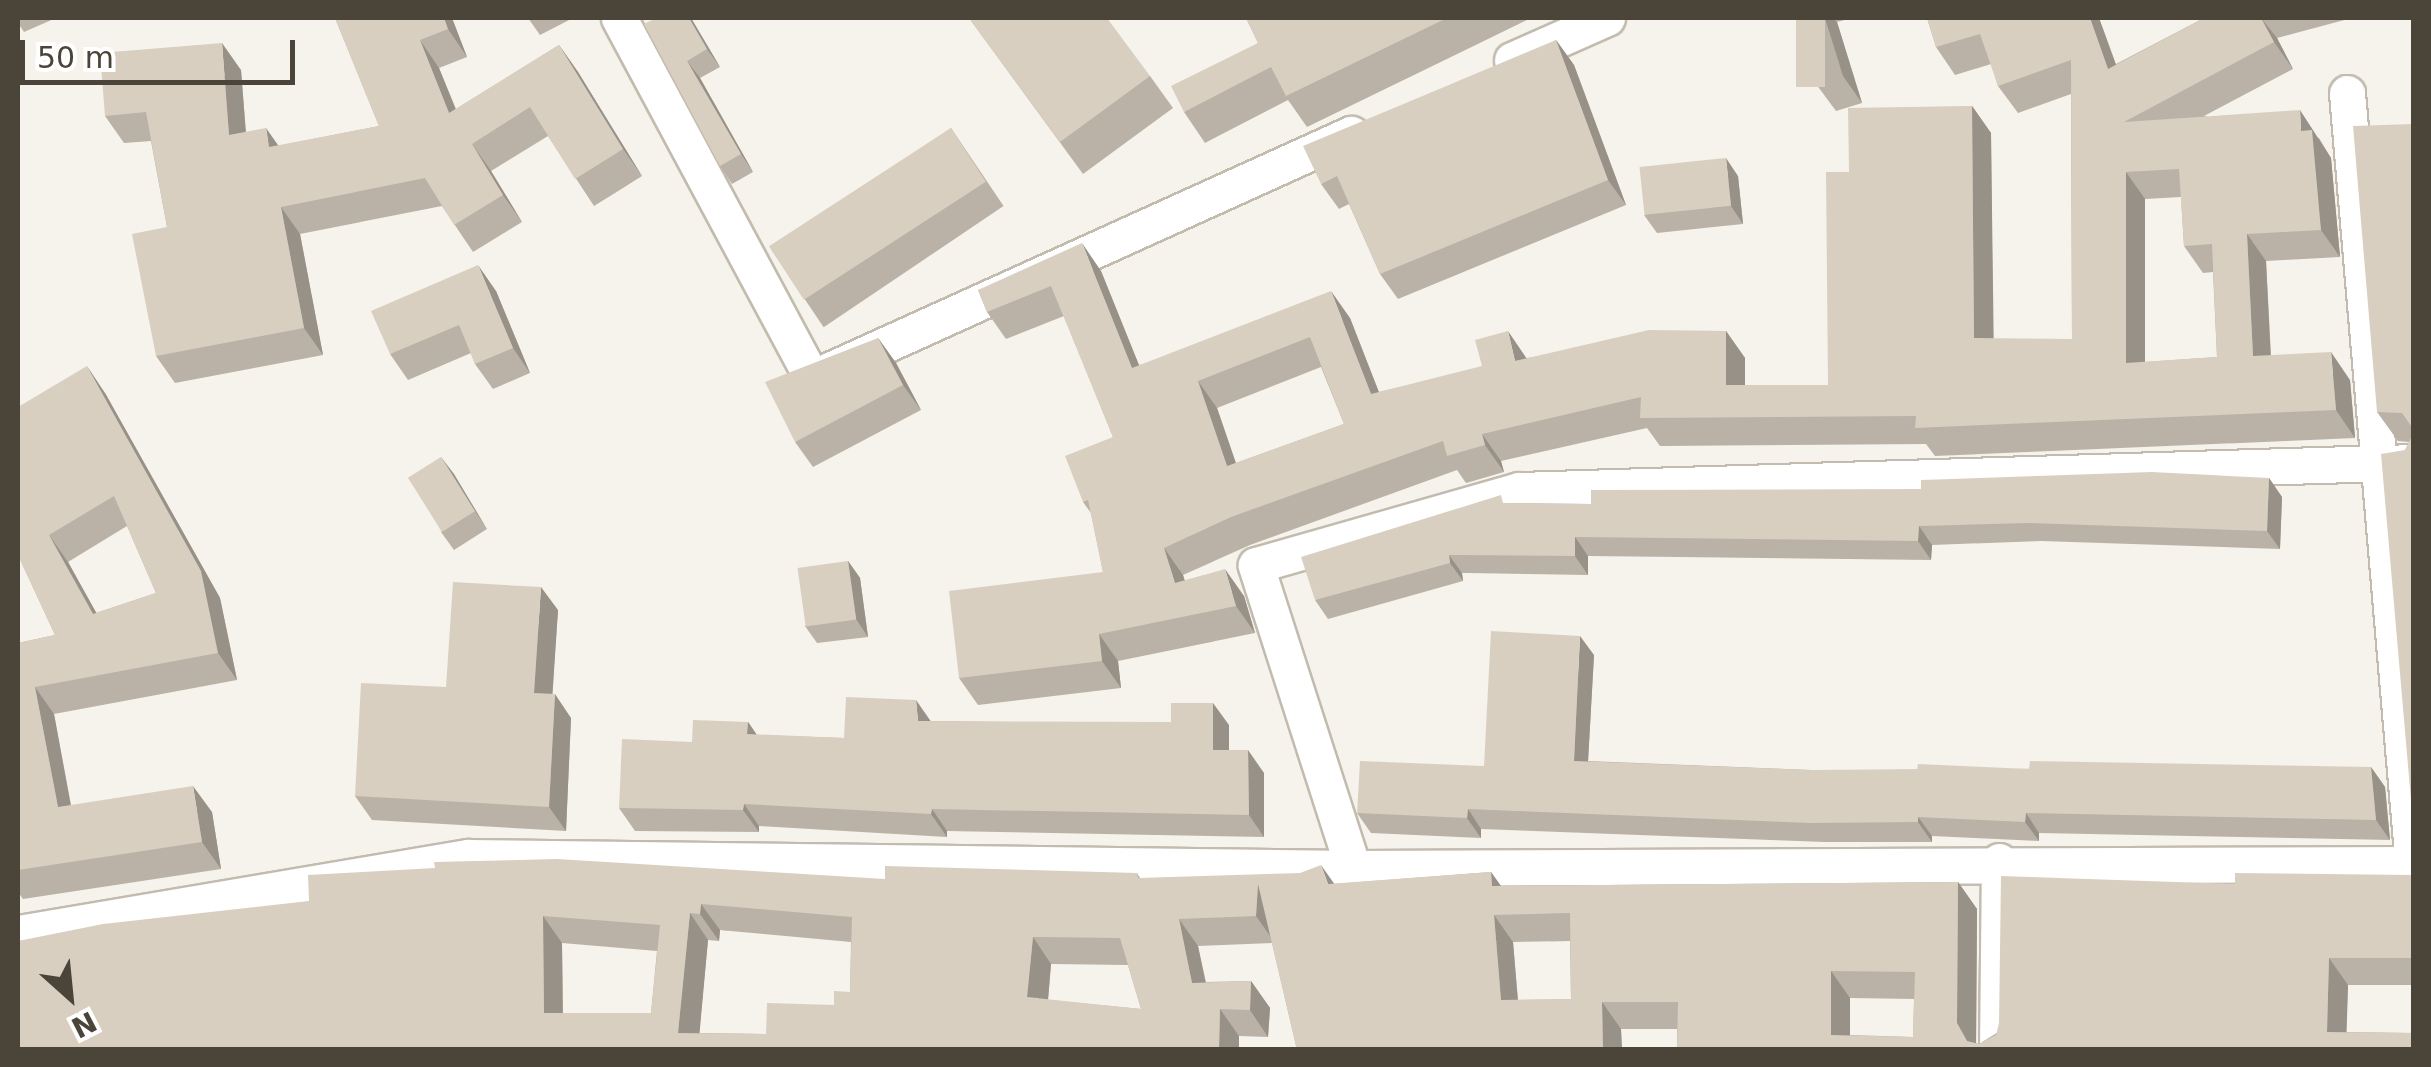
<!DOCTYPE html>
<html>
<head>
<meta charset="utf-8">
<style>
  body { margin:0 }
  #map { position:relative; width:2431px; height:1067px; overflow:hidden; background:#f6f3ec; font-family:"DejaVu Sans",sans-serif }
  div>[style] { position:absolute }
  .roads { filter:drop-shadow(2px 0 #c2bbae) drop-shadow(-2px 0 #c2bbae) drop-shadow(0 2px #c2bbae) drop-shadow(0 -2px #c2bbae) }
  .street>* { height:35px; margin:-17.5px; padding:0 17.5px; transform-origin:17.5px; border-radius:17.5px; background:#fff }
  .wall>* { inset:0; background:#bab2a6; transform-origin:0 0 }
  .shaded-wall>* { inset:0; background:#979187 }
  .building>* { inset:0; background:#d8cfc1; transform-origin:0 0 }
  span { translate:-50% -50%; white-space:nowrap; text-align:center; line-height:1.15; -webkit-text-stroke:10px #fff; paint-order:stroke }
  .frame { position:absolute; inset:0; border:20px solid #4b4439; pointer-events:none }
  .north { position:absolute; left:20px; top:947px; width:100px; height:100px; -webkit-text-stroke:8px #fff; paint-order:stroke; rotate:153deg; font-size:28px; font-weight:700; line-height:40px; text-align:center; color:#4b4439 }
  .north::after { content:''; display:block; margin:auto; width:35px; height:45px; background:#4b4439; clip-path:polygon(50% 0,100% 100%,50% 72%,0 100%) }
  .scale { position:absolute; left:20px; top:40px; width:275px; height:45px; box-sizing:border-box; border:5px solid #4b4439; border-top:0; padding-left:12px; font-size:30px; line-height:35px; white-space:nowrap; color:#4b4439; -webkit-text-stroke:8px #fff; paint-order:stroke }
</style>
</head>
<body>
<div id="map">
  <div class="roads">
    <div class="street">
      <div style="left:619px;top:18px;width:408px;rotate:61.8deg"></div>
      <div style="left:812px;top:378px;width:592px;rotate:-24.36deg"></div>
      <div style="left:1512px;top:60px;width:104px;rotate:-23.9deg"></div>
      <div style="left:2347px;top:93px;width:774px;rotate:85.11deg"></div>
      <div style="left:1353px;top:868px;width:318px;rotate:-107.8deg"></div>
      <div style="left:1256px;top:565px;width:273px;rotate:-15.9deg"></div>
      <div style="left:1519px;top:490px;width:895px;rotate:-1.79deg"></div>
      <div style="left:18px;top:933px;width:456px;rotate:-9.6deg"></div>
      <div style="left:468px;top:857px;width:885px;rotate:0.71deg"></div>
      <div style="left:1353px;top:868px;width:1061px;rotate:-0.22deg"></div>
      <div style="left:1997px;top:1050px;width:189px;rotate:-89.4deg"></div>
    </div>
  </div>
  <div class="wall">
    <div style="clip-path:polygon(18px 18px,56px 18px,24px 32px,18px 23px)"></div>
    <div style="clip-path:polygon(335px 18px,452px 18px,467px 57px,439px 68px,456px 109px,559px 45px,578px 72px,642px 176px,594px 206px,548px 136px,491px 171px,522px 222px,473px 252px,442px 206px,300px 234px,323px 355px,175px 383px,156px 356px,167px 227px,151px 141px,124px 143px,105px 116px,241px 70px,246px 132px,278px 146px,379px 126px)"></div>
    <div style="clip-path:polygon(528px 18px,573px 18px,540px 35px)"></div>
    <div style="clip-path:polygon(656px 18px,691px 18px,720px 67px,700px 78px,753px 172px,732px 184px,720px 166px)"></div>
    <div style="clip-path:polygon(969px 18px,1150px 76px,1173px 108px,1083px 174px)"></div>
    <div style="clip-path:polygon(1246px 18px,1531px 18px,1307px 127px,1288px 100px,1205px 143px,1184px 112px,1258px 43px)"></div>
    <div style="clip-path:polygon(1796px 18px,1852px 18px,1837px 22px,1862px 103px,1836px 111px,1816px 84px)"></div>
    <div style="clip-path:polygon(evenodd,1927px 18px,2099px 18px,2116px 64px,2204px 18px,2352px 18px,2277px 38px,2293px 69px,2204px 116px,2319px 138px,2331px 158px,2340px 257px,2266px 261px,2271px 355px,2350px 380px,2355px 438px,1935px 456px,1926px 444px,1660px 446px,1647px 428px,1501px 461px,1504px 472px,1466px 483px,1457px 470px,1250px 545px,1183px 575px,1184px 580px,1244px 596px,1255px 633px,1118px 661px,1121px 688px,978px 705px,959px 678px,1103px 572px,1091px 513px,1083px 502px,1113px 437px,1064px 316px,1006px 339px,987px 312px,978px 290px,1101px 271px,1139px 365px,1350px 318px,1379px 392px,1527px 358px,1726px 331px,1745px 358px,1745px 385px,1828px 385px,1849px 172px,1972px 106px,1991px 133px,1993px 339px,2072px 339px,2071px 94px,2018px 113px,1998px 86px,1991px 64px,1955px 75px,1936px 47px,1927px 18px,2181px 197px,2184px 246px,2203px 273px,2213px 272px,2217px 357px,2145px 362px,2145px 199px,2181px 197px,1927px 18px,1321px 367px,1344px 424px,1236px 463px,1217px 408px,1321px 367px)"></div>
    <div style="clip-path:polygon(1556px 40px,1574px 65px,1626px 205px,1398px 299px,1380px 274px,1349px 204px,1339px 209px,1321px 184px)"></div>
    <div style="clip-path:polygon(2414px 124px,2414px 815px,2412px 812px,2405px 450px,2409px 442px,2398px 441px,2377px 412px)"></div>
    <div style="left:951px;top:128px;width:94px;height:217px;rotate:56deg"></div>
    <div style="clip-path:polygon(1738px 176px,1743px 224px,1657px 233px,1644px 215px)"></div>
    <div style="clip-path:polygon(496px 291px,530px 373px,493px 389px,475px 364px,471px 353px,408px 380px,390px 354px)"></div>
    <div style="clip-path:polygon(878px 338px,896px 363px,921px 410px,813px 467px,795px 442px)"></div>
    <div style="clip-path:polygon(evenodd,105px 393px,220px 598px,237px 680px,54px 714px,71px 805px,212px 812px,221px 869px,23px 899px,18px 892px,18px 643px,55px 635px,18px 555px,105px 393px,127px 526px,156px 593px,96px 613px,68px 562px,127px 526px)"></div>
    <div style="clip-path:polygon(441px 457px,487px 529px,454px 550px,441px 532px)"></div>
    <div style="clip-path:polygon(2269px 478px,2282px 497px,2280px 549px,2041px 541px,1932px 545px,1931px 560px,1588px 556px,1588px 575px,1462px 573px,1463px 581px,1328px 619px,1315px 600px,1506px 503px,1591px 504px,1921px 489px)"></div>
    <div style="clip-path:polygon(848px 561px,860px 578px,868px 637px,817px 643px,805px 626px)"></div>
    <div style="clip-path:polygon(558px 610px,552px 694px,571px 718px,566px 831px,372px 820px,355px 796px,446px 687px)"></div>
    <div style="clip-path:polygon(1594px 655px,1588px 761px,1811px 770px,2371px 767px,2385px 787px,2390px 840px,2039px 833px,2039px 841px,1932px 836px,1932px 842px,1824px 842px,1481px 829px,1481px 838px,1371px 833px,1357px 813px,1484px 766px)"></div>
    <div style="clip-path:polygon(931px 721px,1229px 725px,1229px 750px,1264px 773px,1264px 837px,947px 831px,947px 837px,759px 826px,759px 832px,635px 831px,619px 808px,748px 722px,757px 735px,844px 738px)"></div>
    <div style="clip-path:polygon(evenodd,1491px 872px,1501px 886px,1958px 882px,1977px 909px,1976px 1043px,1979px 1044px,2235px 884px,2414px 875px,2414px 1050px,1677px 1050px,1677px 1029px,1621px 1029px,1622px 1050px,1297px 1050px,1272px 943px,1198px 946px,1206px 982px,1251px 981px,1270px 1008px,1268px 1037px,1239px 1036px,1239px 1050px,18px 1050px,18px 941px,885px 879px,1137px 873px,1140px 878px,1334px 884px,1491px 872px,720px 930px,851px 942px,850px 992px,834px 1005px,766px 1034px,699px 1033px,708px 940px,719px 941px,720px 930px,1491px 872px,1570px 941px,1571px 999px,1518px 1000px,1513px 942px,1570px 941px,1491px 872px,562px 943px,657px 951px,651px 1013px,563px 1013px,562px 943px,1491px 872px,1051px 964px,1128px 965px,1141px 1009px,1048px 1000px,1051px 964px,1491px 872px,2348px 985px,2413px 985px,2413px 1033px,2346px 1032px,2348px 985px,1491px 872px,1850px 998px,1914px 999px,1913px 1037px,1850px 1035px,1850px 998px)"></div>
  </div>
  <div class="shaded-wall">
    <div style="clip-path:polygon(444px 18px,452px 18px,467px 57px,448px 29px)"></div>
    <div style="clip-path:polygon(689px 18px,691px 18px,720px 67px,707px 49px)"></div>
    <div style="clip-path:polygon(1825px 18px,1833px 18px,1837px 22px,1862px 103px,1843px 76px)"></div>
    <div style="clip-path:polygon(2090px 18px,2099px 18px,2127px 96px,2108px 69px)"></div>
    <div style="clip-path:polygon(2261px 18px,2277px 38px,2293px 69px,2274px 42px)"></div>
    <div style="clip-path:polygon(420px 40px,439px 68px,468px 140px,449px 113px)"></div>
    <div style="clip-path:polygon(1556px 40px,1574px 65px,1626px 205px,1608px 180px)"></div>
    <div style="clip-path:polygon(222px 43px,241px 70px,248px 162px,229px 135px)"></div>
    <div style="clip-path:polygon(559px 45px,578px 72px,642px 176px,623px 149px)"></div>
    <div style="clip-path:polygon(687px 61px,700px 78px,753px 172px,741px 154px)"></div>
    <div style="clip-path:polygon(1972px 106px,1991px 133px,1994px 366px,1974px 338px)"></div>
    <div style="clip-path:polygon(2300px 110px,2331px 158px,2340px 257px,2321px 230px,2301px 131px)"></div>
    <div style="clip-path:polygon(266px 128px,285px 155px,269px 147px)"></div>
    <div style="clip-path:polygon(472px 144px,491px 171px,522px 222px,503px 195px)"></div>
    <div style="clip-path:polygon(1726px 158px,1738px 176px,1743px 224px,1731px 206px)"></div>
    <div style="clip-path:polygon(2126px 172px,2145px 199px,2145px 390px,2126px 363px)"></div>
    <div style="clip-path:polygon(281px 207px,300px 234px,323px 355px,304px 328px)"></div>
    <div style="clip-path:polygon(2247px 234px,2266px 261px,2272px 383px,2253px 356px)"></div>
    <div style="clip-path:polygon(1082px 243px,1101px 271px,1151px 395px,1132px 368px)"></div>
    <div style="clip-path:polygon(478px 265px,496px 291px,530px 373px,513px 348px)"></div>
    <div style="clip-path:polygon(1331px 291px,1350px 318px,1390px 421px,1371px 394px)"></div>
    <div style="clip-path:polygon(1508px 331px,1527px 359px,1515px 361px)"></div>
    <div style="clip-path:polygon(1726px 331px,1745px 358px,1745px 413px,1726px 385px)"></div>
    <div style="clip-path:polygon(878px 338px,896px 363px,921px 410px,903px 385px)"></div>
    <div style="clip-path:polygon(2331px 352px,2350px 380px,2355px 438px,2336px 410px)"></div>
    <div style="clip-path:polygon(87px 366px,105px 393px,220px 598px,237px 680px,218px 653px)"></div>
    <div style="clip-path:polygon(1198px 381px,1217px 408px,1246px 493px,1227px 466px)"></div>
    <div style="clip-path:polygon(1482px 434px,1501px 461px,1504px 472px,1485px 445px)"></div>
    <div style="clip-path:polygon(441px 457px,454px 474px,487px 529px,475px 511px)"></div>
    <div style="clip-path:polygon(2269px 478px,2282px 497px,2280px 549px,2267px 531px)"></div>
    <div style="clip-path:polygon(1919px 526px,1932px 545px,1931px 560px,1918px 541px)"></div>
    <div style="clip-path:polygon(49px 535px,68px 562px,112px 641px,93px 614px)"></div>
    <div style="clip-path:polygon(1575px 537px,1588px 556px,1588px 575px,1575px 556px)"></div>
    <div style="clip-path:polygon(1164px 548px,1183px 575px,1195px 610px,1175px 583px)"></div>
    <div style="clip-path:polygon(1449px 555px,1462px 573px,1463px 581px,1450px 563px)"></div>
    <div style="clip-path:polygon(848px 561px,860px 578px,868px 637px,856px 619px)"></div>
    <div style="clip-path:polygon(1225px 569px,1244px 596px,1255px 633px,1236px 606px)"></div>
    <div style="clip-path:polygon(541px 587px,558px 610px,551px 717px,534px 693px)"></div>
    <div style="clip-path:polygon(1099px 634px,1118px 661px,1121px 688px,1102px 661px)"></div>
    <div style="clip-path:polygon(1580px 636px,1594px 655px,1587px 780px,1574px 761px)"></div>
    <div style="clip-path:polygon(35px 687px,54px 714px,76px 834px,58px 807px)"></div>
    <div style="clip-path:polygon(555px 694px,571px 718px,566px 831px,549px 807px)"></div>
    <div style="clip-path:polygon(916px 700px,932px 723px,918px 721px)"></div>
    <div style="clip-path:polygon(1213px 703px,1229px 725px,1229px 773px,1213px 750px)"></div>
    <div style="clip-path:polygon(748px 722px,763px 744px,747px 734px)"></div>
    <div style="clip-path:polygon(1248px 750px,1264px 773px,1264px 837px,1249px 815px)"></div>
    <div style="clip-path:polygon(2371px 767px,2385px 787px,2390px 840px,2376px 820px)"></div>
    <div style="clip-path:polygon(193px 786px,212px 812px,221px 869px,202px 842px)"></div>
    <div style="clip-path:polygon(744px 804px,759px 826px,759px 832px,743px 810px)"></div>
    <div style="clip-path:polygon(932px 809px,947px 831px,947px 837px,931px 814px)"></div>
    <div style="clip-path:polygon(1468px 809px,1481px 829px,1481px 838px,1467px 818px)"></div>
    <div style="clip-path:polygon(2026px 813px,2039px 833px,2039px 841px,2025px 822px)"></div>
    <div style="clip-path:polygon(1918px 817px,1932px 836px,1932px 842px,1918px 822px)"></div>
    <div style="clip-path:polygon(1321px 865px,1340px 892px,1328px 884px)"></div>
    <div style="clip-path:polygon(1491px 872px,1510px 899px,1492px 886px)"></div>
    <div style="clip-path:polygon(1958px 882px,1977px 909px,1976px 1050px,1967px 1041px,1957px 1023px)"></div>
    <div style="clip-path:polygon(1258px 884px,1275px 943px,1256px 916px)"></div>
    <div style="clip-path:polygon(701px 904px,720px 930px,719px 941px,700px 914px)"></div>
    <div style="clip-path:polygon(690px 913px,708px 940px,698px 1050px,678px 1033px)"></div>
    <div style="clip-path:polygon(1494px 915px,1513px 942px,1520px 1027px,1501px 1000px)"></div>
    <div style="clip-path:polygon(543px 916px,562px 943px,563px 1040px,544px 1013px)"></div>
    <div style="clip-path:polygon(1179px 919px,1198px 946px,1211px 1010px,1192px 983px)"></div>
    <div style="clip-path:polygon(1033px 937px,1051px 964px,1046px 1024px,1027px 997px)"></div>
    <div style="clip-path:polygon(2329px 958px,2348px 985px,2346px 1050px,2327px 1032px)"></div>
    <div style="clip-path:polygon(1831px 971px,1850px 998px,1850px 1050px,1831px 1035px)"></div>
    <div style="clip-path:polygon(1251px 981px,1270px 1008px,1268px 1037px,1250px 1010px)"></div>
    <div style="clip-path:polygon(1602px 1002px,1621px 1029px,1622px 1050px,1603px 1050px)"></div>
    <div style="clip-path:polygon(1220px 1009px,1239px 1036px,1239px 1050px,1219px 1050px)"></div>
  </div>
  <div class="building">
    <div style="clip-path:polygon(335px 18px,444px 18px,448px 29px,420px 40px,449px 113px,559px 45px,623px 149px,575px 179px,530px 107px,472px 144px,503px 195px,454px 225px,425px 178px,281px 207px,304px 328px,156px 356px,132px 234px,167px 227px,146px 112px,105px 116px,100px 53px,222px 43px,229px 135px,266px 128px,269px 147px,379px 126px)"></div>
    <div style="clip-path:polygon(656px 18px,689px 18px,707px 49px,687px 61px,741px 154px,720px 166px,644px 24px)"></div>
    <div style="clip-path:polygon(969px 18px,1107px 18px,1150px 76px,1060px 142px)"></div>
    <div style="clip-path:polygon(1246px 18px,1447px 18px,1286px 96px,1271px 67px,1184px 112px,1171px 86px,1258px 43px)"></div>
    <div style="left:1796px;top:18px;width:29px;height:69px"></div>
    <div style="clip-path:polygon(evenodd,1927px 18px,2090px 18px,2108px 69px,2204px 18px,2261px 18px,2274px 42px,2124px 122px,2300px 110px,2301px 131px,2312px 130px,2321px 230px,2247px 234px,2253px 356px,2331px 352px,2336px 410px,1915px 428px,1916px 416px,1640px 418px,1641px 397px,1482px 434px,1485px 445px,1447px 456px,1443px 441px,1231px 517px,1164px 548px,1175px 583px,1225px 569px,1236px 606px,1099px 634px,1102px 661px,959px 678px,949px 591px,1103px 572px,1088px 500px,1083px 502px,1065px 456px,1113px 437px,1051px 286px,987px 312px,978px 290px,1082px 243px,1132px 368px,1331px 291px,1371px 394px,1482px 366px,1475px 340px,1508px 331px,1515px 361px,1649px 330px,1726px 331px,1726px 385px,1828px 385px,1826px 172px,1849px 172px,1848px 108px,1972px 106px,1974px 338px,2072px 339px,2071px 60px,1998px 86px,1980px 34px,1936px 47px,1927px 18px,2179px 169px,2184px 246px,2212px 244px,2217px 357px,2126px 363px,2126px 172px,2179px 169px,1927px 18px,1310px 337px,1344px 424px,1227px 466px,1198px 381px,1310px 337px)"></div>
    <div style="clip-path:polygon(1556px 40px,1608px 180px,1380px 274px,1337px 176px,1321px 184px,1303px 146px)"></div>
    <div style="clip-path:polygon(2414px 124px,2414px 430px,2402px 413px,2377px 412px,2353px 126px)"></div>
    <div style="left:951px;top:128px;width:64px;height:217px;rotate:57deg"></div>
    <div style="left:1726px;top:158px;width:48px;height:87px;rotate:84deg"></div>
    <div style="clip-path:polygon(478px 265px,513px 348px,475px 364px,459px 325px,390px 354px,371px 311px)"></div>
    <div style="clip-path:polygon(878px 338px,903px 385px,795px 442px,765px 382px)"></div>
    <div style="clip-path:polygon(evenodd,87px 366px,201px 571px,218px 653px,35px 687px,58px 807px,193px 786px,202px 842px,18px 870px,18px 643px,55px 635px,18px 555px,18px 407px,87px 366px,114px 496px,156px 593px,93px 614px,49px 535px,114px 496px)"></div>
    <div style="clip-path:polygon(2414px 432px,2414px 812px,2412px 812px,2381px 454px,2405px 450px)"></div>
    <div style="left:441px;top:457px;width:64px;height:39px;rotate:58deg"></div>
    <div style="clip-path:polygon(2152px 472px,2269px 478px,2267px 531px,2028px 523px,1919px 526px,1918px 541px,1575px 537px,1575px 556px,1449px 555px,1450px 563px,1315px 600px,1301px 557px,1501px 495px,1503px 503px,1591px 504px,1591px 490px,1921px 489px,1921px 480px)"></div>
    <div style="left:848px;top:561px;width:59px;height:51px;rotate:82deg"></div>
    <div style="clip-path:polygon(453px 582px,541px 587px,534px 693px,555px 694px,549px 807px,355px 796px,361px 683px,446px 687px)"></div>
    <div style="clip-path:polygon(1491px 631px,1580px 636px,1574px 761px,1811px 770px,1917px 770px,1918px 764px,2029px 769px,2030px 761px,2371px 767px,2376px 820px,2026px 813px,2025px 822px,1918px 817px,1918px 822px,1810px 823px,1468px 809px,1467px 818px,1357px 813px,1360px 761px,1484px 766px)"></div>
    <div style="clip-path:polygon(846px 697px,916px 700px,918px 721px,1171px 722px,1171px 703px,1213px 703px,1213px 750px,1248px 750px,1249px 815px,932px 809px,931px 814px,744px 804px,743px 810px,619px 808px,622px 739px,692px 742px,693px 720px,748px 722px,747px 734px,844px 738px)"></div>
    <div style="clip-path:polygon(evenodd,557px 859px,885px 879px,885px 866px,1137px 873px,1138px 878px,1300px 873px,1321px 865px,1328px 884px,1491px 872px,1492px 886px,1958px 882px,1957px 1023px,1967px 1041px,1979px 1044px,1996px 1035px,1999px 1023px,2001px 876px,2235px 884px,2235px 873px,2414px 875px,2414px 958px,2329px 958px,2327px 1032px,2413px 1033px,2414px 970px,2414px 1050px,1677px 1050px,1678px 1002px,1602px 1002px,1603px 1050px,1297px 1050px,1258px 884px,1256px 916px,1179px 919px,1192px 983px,1251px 981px,1250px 1010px,1220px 1009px,1219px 1050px,18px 1050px,18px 941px,103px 924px,309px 901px,308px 875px,435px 868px,434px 862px,557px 859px,701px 904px,852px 917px,850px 992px,834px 991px,834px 1005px,767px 1003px,766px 1034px,678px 1033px,690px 913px,700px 914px,701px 904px,557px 859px,1570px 913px,1571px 999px,1501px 1000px,1494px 915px,1570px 913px,557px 859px,543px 916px,660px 925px,651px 1013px,544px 1013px,543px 916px,557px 859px,1033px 937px,1120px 938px,1141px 1009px,1027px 997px,1033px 937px,557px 859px,1831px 971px,1915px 972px,1913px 1037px,1831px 1035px,1831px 971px)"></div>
  </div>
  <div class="frame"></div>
  <div class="north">N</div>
  <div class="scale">50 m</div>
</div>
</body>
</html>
